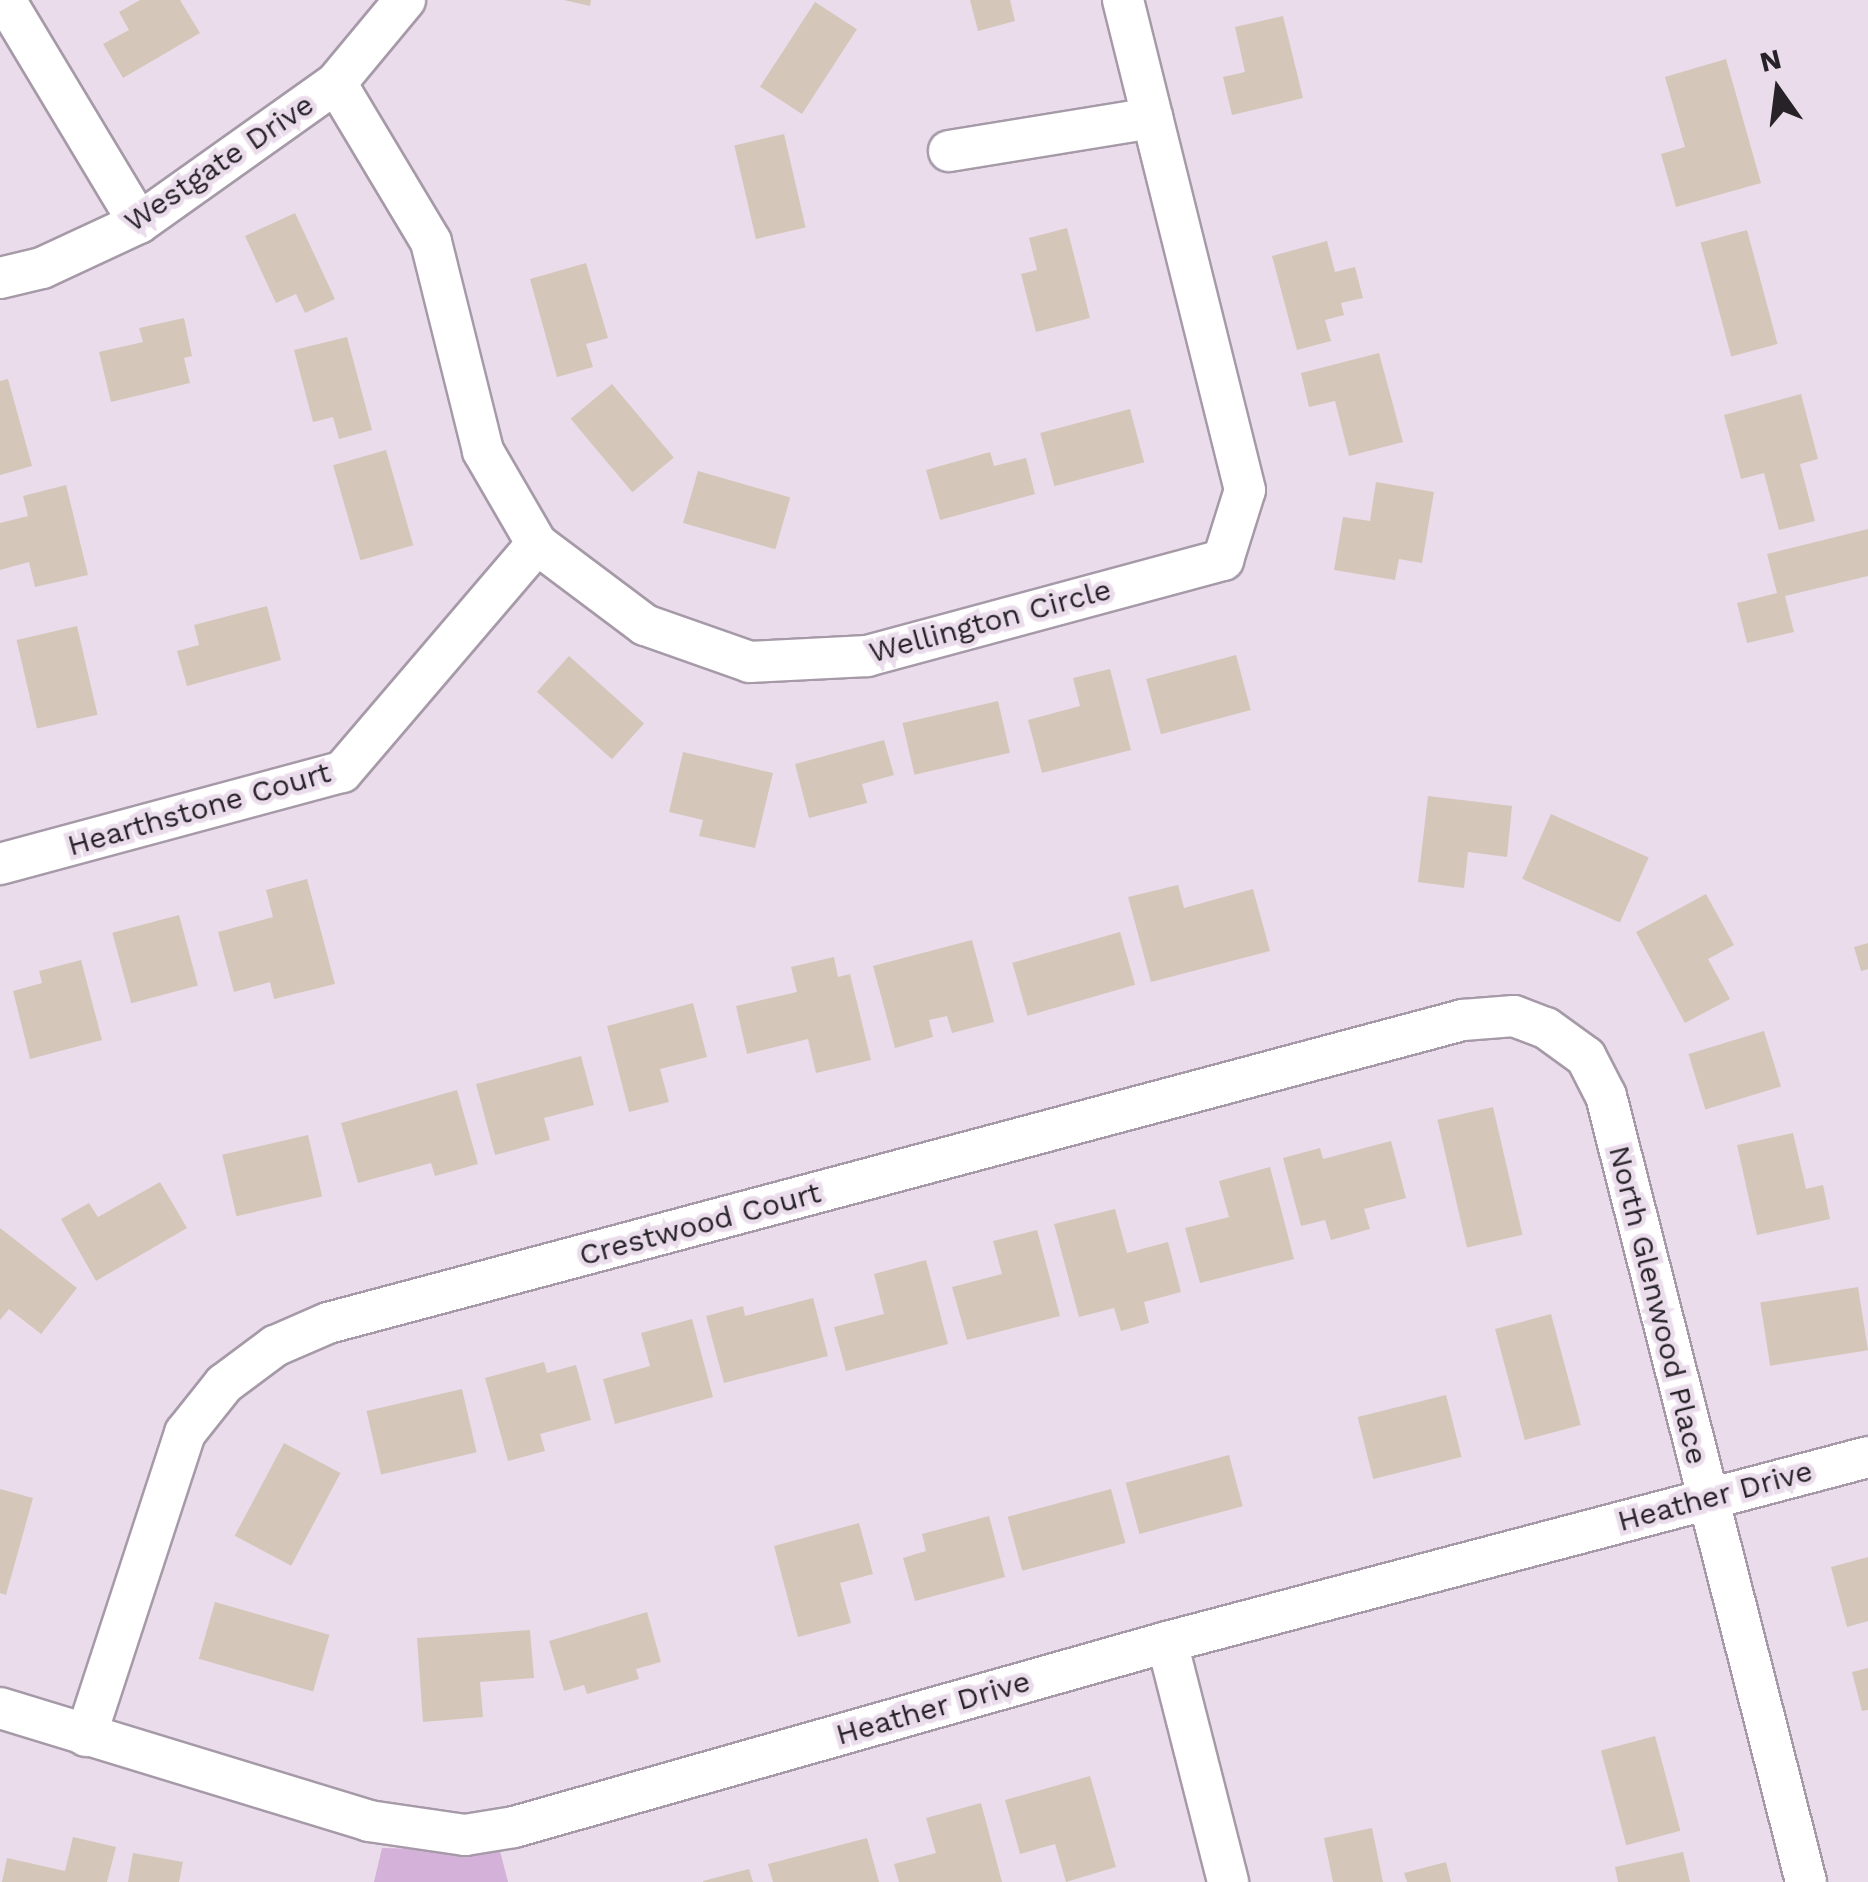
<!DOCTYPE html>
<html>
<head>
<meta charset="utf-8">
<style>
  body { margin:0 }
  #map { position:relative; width:1868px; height:1882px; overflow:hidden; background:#eadceb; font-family:"Work Sans",sans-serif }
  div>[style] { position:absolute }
  .green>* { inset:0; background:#d4b1d9 }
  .building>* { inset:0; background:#d4c7b9; transform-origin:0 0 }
  .roads { filter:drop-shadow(2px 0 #a69aa8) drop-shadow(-2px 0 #a69aa8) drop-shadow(0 2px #a69aa8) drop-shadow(0 -2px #a69aa8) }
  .minor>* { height:40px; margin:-20px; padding:0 20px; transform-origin:20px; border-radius:20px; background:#fff }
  span { translate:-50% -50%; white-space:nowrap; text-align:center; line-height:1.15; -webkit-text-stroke:9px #eadceb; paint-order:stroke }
  .street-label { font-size:30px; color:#272228 }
  .north { position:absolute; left:1728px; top:40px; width:100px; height:100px; -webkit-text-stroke:8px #eadceb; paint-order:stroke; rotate:346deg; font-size:28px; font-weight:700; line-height:40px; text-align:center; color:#272228 }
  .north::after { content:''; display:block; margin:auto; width:35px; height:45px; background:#272228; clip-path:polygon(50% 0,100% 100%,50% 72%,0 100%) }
</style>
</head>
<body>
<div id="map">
  <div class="green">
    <div style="clip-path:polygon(382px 1848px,500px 1851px,508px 1882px,374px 1882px)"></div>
  </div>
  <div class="building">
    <div style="clip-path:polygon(140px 0,180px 0,200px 33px,123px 78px,103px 44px,129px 30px,119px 12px)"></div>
    <div style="clip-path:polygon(564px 0,591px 0,590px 6px)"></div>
    <div style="clip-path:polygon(970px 0,1010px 0,1015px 21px,978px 31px)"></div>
    <div style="left:815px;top:2px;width:50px;height:101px;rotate:33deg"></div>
    <div style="clip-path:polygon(1283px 16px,1303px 98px,1232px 115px,1223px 77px,1245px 72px,1235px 27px)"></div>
    <div style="clip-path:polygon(1726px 59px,1761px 183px,1676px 207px,1661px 154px,1685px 147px,1665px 77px)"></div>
    <div style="left:784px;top:134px;width:96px;height:51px;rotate:77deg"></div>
    <div style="clip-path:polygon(295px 213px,335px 299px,305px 313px,296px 294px,276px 303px,245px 236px)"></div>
    <div style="clip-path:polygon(1067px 228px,1090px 318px,1036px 332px,1021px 274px,1037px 270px,1029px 238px)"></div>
    <div style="left:1747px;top:230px;width:118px;height:48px;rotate:75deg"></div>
    <div style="clip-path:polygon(1327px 241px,1335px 272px,1355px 267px,1363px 298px,1341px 303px,1344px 315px,1325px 320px,1331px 341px,1297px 350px,1272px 256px)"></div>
    <div style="clip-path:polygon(586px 263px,608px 338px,586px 344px,593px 367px,557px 377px,530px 279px)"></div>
    <div style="clip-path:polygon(184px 318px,192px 356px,184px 358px,190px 383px,111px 402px,99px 352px,143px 342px,139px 328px)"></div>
    <div style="clip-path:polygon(347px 337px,372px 430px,339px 439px,333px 417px,313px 422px,294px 350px)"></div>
    <div style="clip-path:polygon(1379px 353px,1403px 442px,1349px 456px,1335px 401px,1309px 407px,1301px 373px)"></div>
    <div style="clip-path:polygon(8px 379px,32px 466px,0 475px,0 381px)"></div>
    <div style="left:612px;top:384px;width:96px;height:54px;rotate:50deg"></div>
    <div style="clip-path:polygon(1801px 394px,1818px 459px,1800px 464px,1815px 521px,1779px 530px,1764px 473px,1741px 479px,1724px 415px)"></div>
    <div style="left:1130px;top:409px;width:55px;height:93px;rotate:75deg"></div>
    <div style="left:386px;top:450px;width:99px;height:55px;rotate:74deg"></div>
    <div style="clip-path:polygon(990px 452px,994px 466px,1026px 458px,1035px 494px,940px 520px,926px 470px)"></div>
    <div style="left:698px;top:471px;width:96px;height:54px;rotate:16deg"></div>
    <div style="clip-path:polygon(1376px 482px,1434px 492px,1422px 563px,1399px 559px,1395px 580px,1334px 570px,1343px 517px,1370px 521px)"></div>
    <div style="clip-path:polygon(66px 485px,88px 575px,35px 587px,29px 562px,0 570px,0 523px,28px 516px,23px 496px)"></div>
    <div style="clip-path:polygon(1868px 529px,1868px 576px,1785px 596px,1794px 632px,1747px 643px,1737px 603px,1777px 593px,1767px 554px)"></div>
    <div style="clip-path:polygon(267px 606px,281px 660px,187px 686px,177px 651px,199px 645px,194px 625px)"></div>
    <div style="left:77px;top:626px;width:91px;height:62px;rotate:77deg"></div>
    <div style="left:1236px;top:655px;width:57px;height:93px;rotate:75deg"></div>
    <div style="left:569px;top:656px;width:101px;height:48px;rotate:42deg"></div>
    <div style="clip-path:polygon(1110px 669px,1131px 750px,1042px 773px,1028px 720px,1080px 706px,1073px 678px)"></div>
    <div style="left:998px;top:701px;width:53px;height:98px;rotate:77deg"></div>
    <div style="clip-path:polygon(884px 740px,894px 775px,862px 784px,867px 803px,809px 818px,795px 764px)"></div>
    <div style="clip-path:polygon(683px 752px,773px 773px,755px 848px,699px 836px,703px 820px,669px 812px)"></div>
    <div style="clip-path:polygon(1428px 796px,1512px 806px,1507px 857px,1468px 852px,1464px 888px,1418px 882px)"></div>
    <div style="left:1551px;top:814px;width:107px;height:71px;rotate:24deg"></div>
    <div style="clip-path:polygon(307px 879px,335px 984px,274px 999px,270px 982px,234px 992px,218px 932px,273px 917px,266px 890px)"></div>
    <div style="clip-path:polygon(1178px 885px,1184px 908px,1253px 889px,1270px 951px,1151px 982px,1128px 897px)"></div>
    <div style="clip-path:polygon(1706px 894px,1734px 945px,1708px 959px,1730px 999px,1685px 1023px,1636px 932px)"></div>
    <div style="left:179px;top:915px;width:73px;height:69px;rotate:75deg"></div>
    <div style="left:1120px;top:932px;width:55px;height:112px;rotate:74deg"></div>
    <div style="clip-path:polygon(972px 940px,994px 1022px,952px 1033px,947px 1016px,929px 1020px,933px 1037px,895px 1048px,873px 966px)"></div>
    <div style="clip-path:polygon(1868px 943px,1868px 969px,1861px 971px,1854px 947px)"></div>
    <div style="clip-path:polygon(834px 957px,838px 977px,850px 974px,871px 1060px,816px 1073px,808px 1039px,747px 1054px,736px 1006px,797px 992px,791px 967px)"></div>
    <div style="clip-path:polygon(81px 960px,102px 1040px,30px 1059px,13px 991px,42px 983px,39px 971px)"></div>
    <div style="clip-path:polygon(693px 1003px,707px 1057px,660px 1069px,669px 1102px,629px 1112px,607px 1026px)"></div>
    <div style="left:1764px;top:1031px;width:58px;height:79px;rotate:73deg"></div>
    <div style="clip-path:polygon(581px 1056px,594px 1105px,544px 1118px,550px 1140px,495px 1155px,476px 1084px)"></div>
    <div style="clip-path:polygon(457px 1090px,478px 1164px,435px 1176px,431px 1163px,358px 1183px,341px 1123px)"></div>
    <div style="left:1493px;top:1107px;width:131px;height:57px;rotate:77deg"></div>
    <div style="clip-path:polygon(1793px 1133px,1806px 1189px,1823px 1185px,1830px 1219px,1757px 1235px,1737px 1145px)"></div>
    <div style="left:308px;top:1135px;width:63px;height:88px;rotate:77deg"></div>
    <div style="clip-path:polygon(1391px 1141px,1406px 1198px,1364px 1209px,1370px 1229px,1331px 1240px,1325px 1220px,1301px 1226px,1283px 1158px,1320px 1148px,1323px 1159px)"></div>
    <div style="clip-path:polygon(1270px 1167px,1294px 1259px,1200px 1283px,1185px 1228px,1229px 1217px,1219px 1181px)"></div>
    <div style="clip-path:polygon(160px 1182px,187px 1228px,96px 1281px,61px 1219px,89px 1203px,98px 1217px)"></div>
    <div style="clip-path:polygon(1115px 1209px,1127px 1253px,1168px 1242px,1181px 1292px,1144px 1302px,1149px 1323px,1121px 1331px,1114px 1308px,1079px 1317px,1054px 1224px)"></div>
    <div style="clip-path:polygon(0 1228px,77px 1288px,41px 1334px,9px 1309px,0 1320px)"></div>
    <div style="clip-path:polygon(1037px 1230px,1060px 1316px,967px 1340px,952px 1287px,1002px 1274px,993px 1241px)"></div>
    <div style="clip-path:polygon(926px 1260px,948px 1344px,846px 1371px,834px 1327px,884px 1314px,874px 1274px)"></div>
    <div style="left:1858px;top:1287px;width:64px;height:99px;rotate:81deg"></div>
    <div style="clip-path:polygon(813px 1298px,828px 1356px,724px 1383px,706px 1316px,743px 1306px,745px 1316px)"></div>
    <div style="left:1551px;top:1314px;width:115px;height:58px;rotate:75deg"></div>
    <div style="clip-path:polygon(692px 1319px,713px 1397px,615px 1424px,603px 1379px,650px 1366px,641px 1333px)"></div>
    <div style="clip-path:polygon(544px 1362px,547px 1373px,576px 1365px,591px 1420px,540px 1434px,545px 1451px,508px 1461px,485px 1378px)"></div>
    <div style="left:462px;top:1389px;width:65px;height:98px;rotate:77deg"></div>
    <div style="left:1446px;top:1395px;width:64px;height:91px;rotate:76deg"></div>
    <div style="left:284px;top:1443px;width:64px;height:105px;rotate:28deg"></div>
    <div style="left:1229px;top:1455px;width:53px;height:107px;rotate:75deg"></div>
    <div style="clip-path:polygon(0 1489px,33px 1498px,6px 1595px,0 1593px)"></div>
    <div style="left:1111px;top:1489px;width:56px;height:107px;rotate:75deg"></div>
    <div style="clip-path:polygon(989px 1516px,1005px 1577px,915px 1601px,903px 1558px,926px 1551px,922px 1534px)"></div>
    <div style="clip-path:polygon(859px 1523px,873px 1574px,840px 1583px,851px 1623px,798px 1637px,774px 1546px)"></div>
    <div style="clip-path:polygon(1868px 1557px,1868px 1621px,1847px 1627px,1831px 1567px)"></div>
    <div style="left:215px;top:1602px;width:119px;height:59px;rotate:16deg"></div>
    <div style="clip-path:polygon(647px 1612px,661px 1662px,636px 1669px,639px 1679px,587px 1694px,584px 1685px,564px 1691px,549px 1641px)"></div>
    <div style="clip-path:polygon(530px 1630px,534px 1678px,480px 1682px,483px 1717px,423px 1722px,417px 1638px)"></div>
    <div style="clip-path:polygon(1868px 1668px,1868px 1710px,1862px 1711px,1852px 1672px)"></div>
    <div style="left:1655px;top:1736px;width:98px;height:56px;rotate:75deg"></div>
    <div style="clip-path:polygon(1090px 1776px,1116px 1867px,1066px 1882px,1055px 1844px,1020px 1854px,1005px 1800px)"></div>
    <div style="clip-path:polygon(981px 1803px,1002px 1882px,899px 1882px,894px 1864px,936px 1853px,926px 1818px)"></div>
    <div style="clip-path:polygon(1372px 1828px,1383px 1882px,1333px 1882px,1324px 1838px)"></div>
    <div style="clip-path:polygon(73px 1837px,116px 1847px,107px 1882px,2px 1882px,7px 1858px,65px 1871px)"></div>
    <div style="clip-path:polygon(867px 1838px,879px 1882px,773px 1882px,768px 1864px)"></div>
    <div style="clip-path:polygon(1683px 1852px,1690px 1882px,1618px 1882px,1615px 1867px)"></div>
    <div style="clip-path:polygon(133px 1853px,183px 1862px,179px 1882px,128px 1882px)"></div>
    <div style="clip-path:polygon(1446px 1862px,1451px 1882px,1407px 1882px,1404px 1873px)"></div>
    <div style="clip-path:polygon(749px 1869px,753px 1882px,703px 1882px,703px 1881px)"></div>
  </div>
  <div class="roads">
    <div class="minor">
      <div style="left:5px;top:0;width:260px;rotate:59deg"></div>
      <div style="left:336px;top:83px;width:185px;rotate:59.1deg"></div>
      <div style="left:431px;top:242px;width:215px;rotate:76deg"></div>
      <div style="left:483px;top:451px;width:108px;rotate:59.9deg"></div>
      <div style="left:537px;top:544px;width:135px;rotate:36.9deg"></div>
      <div style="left:645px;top:625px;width:111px;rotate:19.4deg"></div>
      <div style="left:750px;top:662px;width:117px;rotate:-2.9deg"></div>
      <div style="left:867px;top:656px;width:369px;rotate:-15.1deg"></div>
      <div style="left:1223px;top:560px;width:73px;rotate:-72.6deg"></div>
      <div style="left:1245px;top:490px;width:505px;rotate:-103.98deg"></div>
      <div style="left:949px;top:151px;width:206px;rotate:-9.2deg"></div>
      <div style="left:0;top:278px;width:43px;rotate:-13.4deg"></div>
      <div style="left:42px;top:268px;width:107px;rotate:-24.9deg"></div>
      <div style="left:139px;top:223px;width:242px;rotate:-35.4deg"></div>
      <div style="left:336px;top:83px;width:108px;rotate:-50.3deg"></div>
      <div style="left:0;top:864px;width:354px;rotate:-15.1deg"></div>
      <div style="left:342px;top:772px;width:300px;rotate:-49.5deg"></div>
      <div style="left:1167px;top:1642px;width:248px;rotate:75.7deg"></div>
      <div style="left:0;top:1708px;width:386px;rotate:17deg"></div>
      <div style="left:369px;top:1821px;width:97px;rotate:8.3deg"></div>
      <div style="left:465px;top:1835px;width:50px;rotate:-9.3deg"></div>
      <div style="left:514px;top:1827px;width:679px;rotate:-15.82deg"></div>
      <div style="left:1167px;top:1642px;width:725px;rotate:-14.78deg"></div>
      <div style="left:86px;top:1736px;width:319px;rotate:-71.9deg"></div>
      <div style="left:185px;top:1433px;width:63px;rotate:-51.5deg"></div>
      <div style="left:224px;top:1384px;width:64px;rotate:-36.7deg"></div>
      <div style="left:275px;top:1346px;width:58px;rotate:-23.5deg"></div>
      <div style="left:328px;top:1323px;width:1175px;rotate:-14.95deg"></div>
      <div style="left:1463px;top:1020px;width:51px;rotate:-4.5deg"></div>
      <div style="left:1514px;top:1016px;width:34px;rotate:21deg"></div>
      <div style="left:1546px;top:1028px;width:49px;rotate:35.9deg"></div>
      <div style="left:1586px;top:1057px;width:44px;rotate:62.9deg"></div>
      <div style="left:1606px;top:1096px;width:811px;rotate:75.72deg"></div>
    </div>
  </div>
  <div class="street-label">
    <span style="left:219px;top:163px;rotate:-34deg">Westgate Drive</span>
    <span style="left:990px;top:621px;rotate:-15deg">Wellington Circle</span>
    <span style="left:199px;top:809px;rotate:-16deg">Hearthstone Court</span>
    <span style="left:700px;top:1224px;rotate:-15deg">Crestwood Court</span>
    <span style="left:1658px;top:1305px;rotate:76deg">North Glenwood Place</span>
    <span style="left:1715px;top:1496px;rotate:-15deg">Heather Drive</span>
    <span style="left:933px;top:1708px;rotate:-16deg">Heather Drive</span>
  </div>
  <div class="north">N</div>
</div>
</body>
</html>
